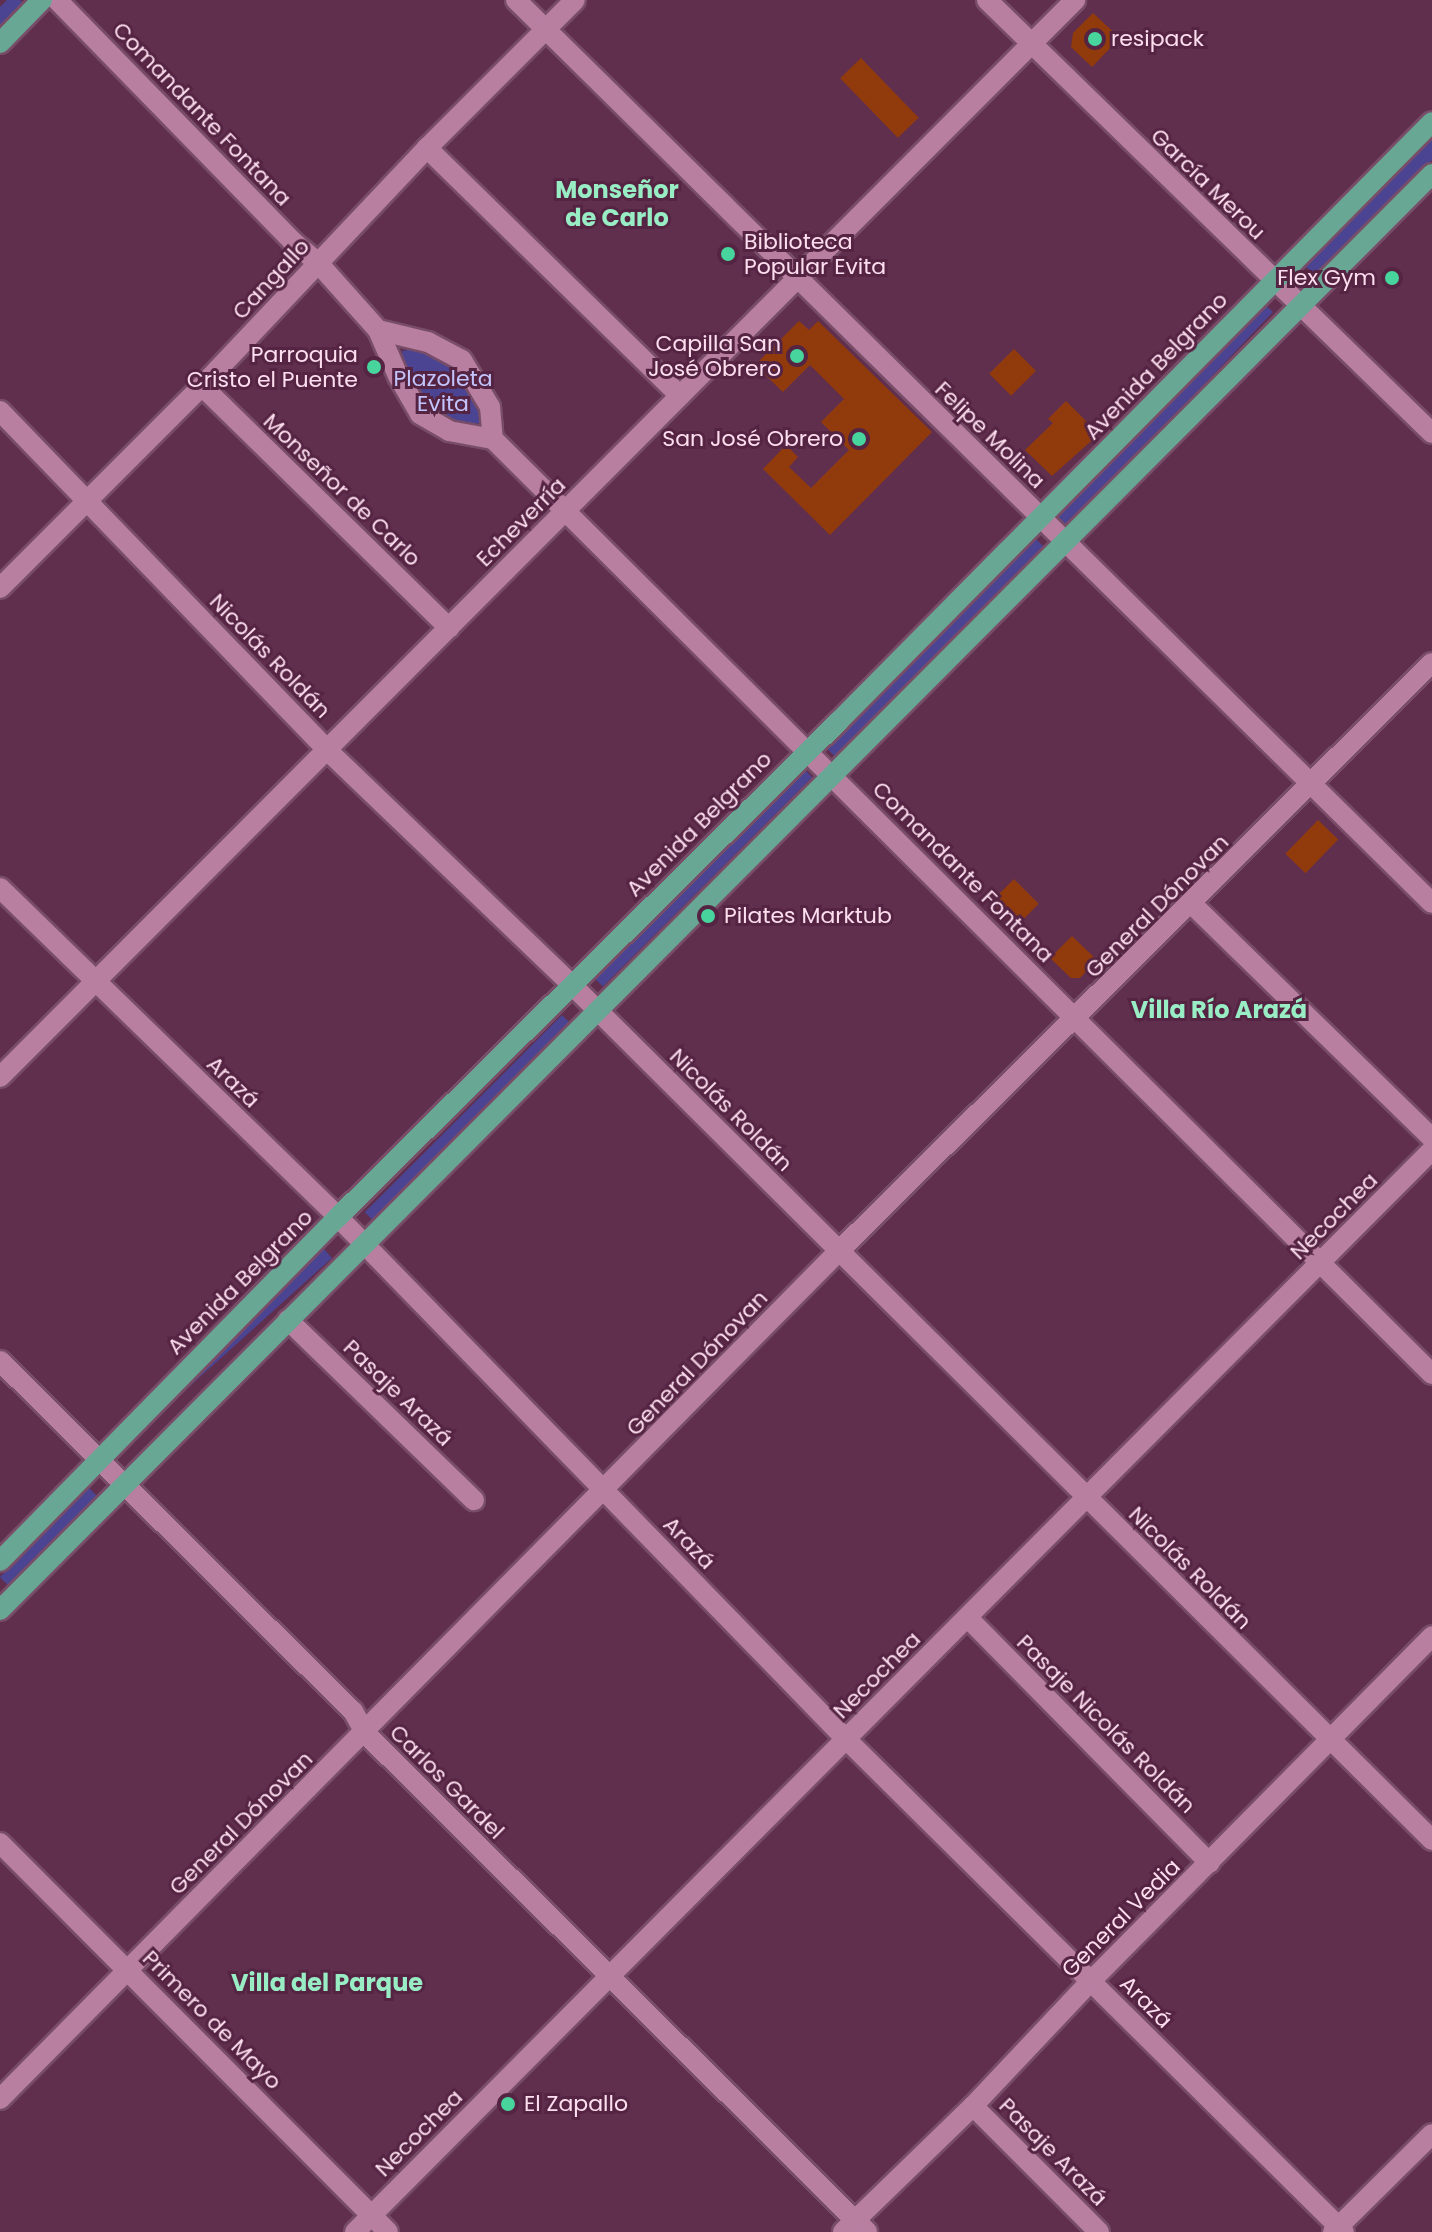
<!DOCTYPE html>
<html>
<head>
<meta charset="utf-8">
<style>
  body { margin:0 }
  #map { position:relative; width:1432px; height:2232px; overflow:hidden; background:#612f4e; font-family:Poppins,sans-serif }
  div>[style] { position:absolute }
  .green>* { inset:0; background:#4a4492; transform-origin:0 0 }
  .building>* { inset:0; background:#913a0c; transform-origin:0 0 }
  .roads { filter:drop-shadow(2px 0 #784d68) drop-shadow(-2px 0 #784d68) drop-shadow(0 2px #784d68) drop-shadow(0 -2px #784d68) }
  .minor>* { height:20px; margin:-10px; padding:0 10px; transform-origin:10px; border-radius:10px; background:#b87fa1 }
  .major>* { height:20px; margin:-10px; padding:0 10px; transform-origin:10px; border-radius:10px; background:#69a795 }
  .dots>* { width:22px; height:22px; translate:-50% -50%; box-sizing:border-box; border:4px solid #552443; border-radius:50% }
  span { translate:-50% -50%; white-space:nowrap; text-align:center; line-height:1.15; -webkit-text-stroke:6px #552443; paint-order:stroke }
  .poi-label { font-size:22px; color:#fddeef }
  .left { translate:0 -50%; text-align:left }
  .right { translate:-100% -50%; text-align:right }
  .street-label { font-size:22px; color:#fddeef }
  .park-label { font-size:22px; color:#c3c4fb }
  .neighbourhood-label { font-size:24px; color:#98edc5; font-weight:700 }
</style>
</head>
<body>
<div id="map">
  <div class="green">
    <div style="clip-path:polygon(7px 0,20px 0,26px 5px,0 31px,0 7px)"></div>
    <div style="clip-path:polygon(1432px 139px,1432px 160px,1317px 275px,1303px 265px)"></div>
    <div style="clip-path:polygon(1262px 302px,1273px 312px,1069px 527px,1056px 515px)"></div>
    <div style="clip-path:polygon(419px 348px,454px 366px,479px 404px,482px 423px,465px 425px,433px 413px,406px 379px,402px 351px)"></div>
    <div style="left:1033px;top:536px;width:17px;height:296px;rotate:45deg"></div>
    <div style="left:803px;top:768px;width:13px;height:296px;rotate:45deg"></div>
    <div style="left:562px;top:1015px;width:16px;height:279px;rotate:45deg"></div>
    <div style="left:324px;top:1249px;width:12px;height:297px;rotate:48deg"></div>
    <div style="left:89px;top:1488px;width:14px;height:126px;rotate:45deg"></div>
  </div>
  <div class="building">
    <div style="clip-path:polygon(1093px 13px,1120px 38px,1092px 67px,1071px 47px,1073px 33px)"></div>
    <div style="left:861px;top:58px;width:83px;height:29px;rotate:46deg"></div>
    <div style="clip-path:polygon(799px 321px,809px 330px,818px 321px,932px 432px,830px 535px,763px 469px,786px 445px,798px 457px,789px 467px,811px 488px,849px 450px,821px 422px,844px 399px,810px 365px,783px 392px,755px 365px)"></div>
    <div style="left:1014px;top:349px;width:31px;height:35px;rotate:45deg"></div>
    <div style="clip-path:polygon(1066px 401px,1099px 434px,1052px 476px,1025px 450px,1053px 423px,1048px 419px)"></div>
    <div style="left:1318px;top:820px;width:28px;height:47px;rotate:44deg"></div>
    <div style="left:1014px;top:879px;width:35px;height:32px;rotate:45deg"></div>
    <div style="clip-path:polygon(1072px 936px,1097px 960px,1080px 978px,1071px 978px,1050px 958px)"></div>
  </div>
  <div class="roads">
    <div class="minor">
      <div style="left:57px;top:0;width:337px;rotate:45.7deg"></div>
      <div style="left:292px;top:241px;width:35px;rotate:40deg"></div>
      <div style="left:319px;top:264px;width:89px;rotate:48.2deg"></div>
      <div style="left:378px;top:330px;width:50px;rotate:66.5deg"></div>
      <div style="left:398px;top:376px;width:44px;rotate:59.9deg"></div>
      <div style="left:420px;top:414px;width:34px;rotate:30deg"></div>
      <div style="left:449px;top:431px;width:45px;rotate:10.3deg"></div>
      <div style="left:493px;top:439px;width:1325px;rotate:44.88deg"></div>
      <div style="left:516px;top:0;width:1286px;rotate:44.59deg"></div>
      <div style="left:987px;top:0;width:621px;rotate:44.22deg"></div>
      <div style="left:427px;top:148px;width:354px;rotate:44.4deg"></div>
      <div style="left:378px;top:330px;width:51px;rotate:13.5deg"></div>
      <div style="left:428px;top:342px;width:38px;rotate:28deg"></div>
      <div style="left:462px;top:360px;width:55px;rotate:59.2deg"></div>
      <div style="left:490px;top:407px;width:32px;rotate:85deg"></div>
      <div style="left:202px;top:386px;width:346px;rotate:44.4deg"></div>
      <div style="left:0;top:411px;width:471px;rotate:46deg"></div>
      <div style="left:327px;top:750px;width:338px;rotate:43.8deg"></div>
      <div style="left:571px;top:984px;width:1214px;rotate:44.83deg"></div>
      <div style="left:0;top:588px;width:286px;rotate:-45deg"></div>
      <div style="left:202px;top:386px;width:328px;rotate:-46.6deg"></div>
      <div style="left:427px;top:148px;width:209px;rotate:-45deg"></div>
      <div style="left:0;top:888px;width:472px;rotate:44.2deg"></div>
      <div style="left:338px;top:1217px;width:730px;rotate:45.78deg"></div>
      <div style="left:847px;top:1740px;width:699px;rotate:44.71deg"></div>
      <div style="left:1192px;top:904px;width:335px;rotate:44.3deg"></div>
      <div style="left:0;top:1077px;width:1522px;rotate:-45.05deg"></div>
      <div style="left:288px;top:1320px;width:259px;rotate:44.1deg"></div>
      <div style="left:0;top:1361px;width:497px;rotate:44.8deg"></div>
      <div style="left:353px;top:1711px;width:25px;rotate:61deg"></div>
      <div style="left:365px;top:1733px;width:708px;rotate:44.83deg"></div>
      <div style="left:968px;top:1618px;width:344px;rotate:45.4deg"></div>
      <div style="left:0;top:1843px;width:549px;rotate:45.07deg"></div>
      <div style="left:0;top:2099px;width:1193px;rotate:-45.31deg"></div>
      <div style="left:839px;top:1251px;width:835px;rotate:-44.76deg"></div>
      <div style="left:973px;top:2106px;width:178px;rotate:45deg"></div>
      <div style="left:355px;top:2232px;width:1527px;rotate:-45.13deg"></div>
      <div style="left:843px;top:2232px;width:181px;rotate:-44.1deg"></div>
      <div style="left:973px;top:2106px;width:172px;rotate:-46.7deg"></div>
      <div style="left:1091px;top:1981px;width:485px;rotate:-45.3deg"></div>
      <div style="left:1333px;top:2232px;width:139px;rotate:-44.7deg"></div>
    </div>
    <div class="major">
      <div style="left:0;top:43px;width:60px;rotate:-45.7deg"></div>
      <div style="left:0;top:1561px;width:482px;rotate:-45.5deg"></div>
      <div style="left:338px;top:1217px;width:704px;rotate:-44.71deg"></div>
      <div style="left:838px;top:722px;width:844px;rotate:-45.29deg"></div>
      <div style="left:0;top:1610px;width:2028px;rotate:-45.08deg"></div>
    </div>
  </div>
  <div class="dots">
    <div style="left:1095px;top:39px;background:#47d49d"></div>
    <div style="left:728px;top:254px;background:#47d49d"></div>
    <div style="left:1392px;top:278px;background:#47d49d"></div>
    <div style="left:797px;top:356px;background:#47d49d"></div>
    <div style="left:374px;top:367px;background:#47d49d"></div>
    <div style="left:859px;top:439px;background:#47d49d"></div>
    <div style="left:708px;top:916px;background:#47d49d"></div>
    <div style="left:508px;top:2104px;background:#47d49d"></div>
  </div>
  <div class="poi-label">
    <span class="left" style="left:1111px;top:39px">resipack</span>
    <span class="left" style="left:744px;top:254px">Biblioteca<br>Popular Evita</span>
    <span class="right" style="left:1376px;top:278px">Flex Gym</span>
    <span class="right" style="left:781px;top:356px">Capilla San<br>José Obrero</span>
    <span class="right" style="left:358px;top:367px">Parroquia<br>Cristo el Puente</span>
    <span class="right" style="left:843px;top:439px">San José Obrero</span>
    <span class="left" style="left:724px;top:916px">Pilates Marktub</span>
    <span class="left" style="left:524px;top:2104px">El Zapallo</span>
  </div>
  <div class="street-label">
    <span style="left:202px;top:114px;rotate:46deg">Comandante Fontana</span>
    <span style="left:1208px;top:184px;rotate:44deg">García Merou</span>
    <span style="left:271px;top:279px;rotate:-47deg">Cangallo</span>
    <span style="left:1156px;top:366px;rotate:-46deg">Avenida Belgrano</span>
    <span style="left:990px;top:435px;rotate:44deg">Felipe Molina</span>
    <span style="left:342px;top:490px;rotate:44deg">Monseñor de Carlo</span>
    <span style="left:521px;top:522px;rotate:-45deg">Echeverría</span>
    <span style="left:270px;top:656px;rotate:46deg">Nicolás Roldán</span>
    <span style="left:699px;top:824px;rotate:-45deg">Avenida Belgrano</span>
    <span style="left:963px;top:872px;rotate:45deg">Comandante Fontana</span>
    <span style="left:1157px;top:906px;rotate:-45deg">General Dónovan</span>
    <span style="left:233px;top:1082px;rotate:44deg">Arazá</span>
    <span style="left:731px;top:1110px;rotate:45deg">Nicolás Roldán</span>
    <span style="left:1334px;top:1216px;rotate:-45deg">Necochea</span>
    <span style="left:240px;top:1282px;rotate:-45deg">Avenida Belgrano</span>
    <span style="left:697px;top:1363px;rotate:-46deg">General Dónovan</span>
    <span style="left:398px;top:1393px;rotate:44deg">Pasaje Arazá</span>
    <span style="left:689px;top:1543px;rotate:46deg">Arazá</span>
    <span style="left:1190px;top:1568px;rotate:45deg">Nicolás Roldán</span>
    <span style="left:877px;top:1675px;rotate:-45deg">Necochea</span>
    <span style="left:1106px;top:1724px;rotate:45deg">Pasaje Nicolás Roldán</span>
    <span style="left:447px;top:1782px;rotate:45deg">Carlos Gardel</span>
    <span style="left:241px;top:1823px;rotate:-45deg">General Dónovan</span>
    <span style="left:1121px;top:1918px;rotate:-45deg">General Vedia</span>
    <span style="left:1146px;top:2002px;rotate:45deg">Arazá</span>
    <span style="left:212px;top:2020px;rotate:45deg">Primero de Mayo</span>
    <span style="left:419px;top:2133px;rotate:-45deg">Necochea</span>
    <span style="left:1053px;top:2152px;rotate:45deg">Pasaje Arazá</span>
  </div>
  <div class="park-label">
    <span style="left:443px;top:391px">Plazoleta<br>Evita</span>
  </div>
  <div class="neighbourhood-label">
    <span style="left:617px;top:204px">Monseñor<br>de Carlo</span>
    <span style="left:1219px;top:1010px">Villa Río Arazá</span>
    <span style="left:327px;top:1983px">Villa del Parque</span>
  </div>
</div>
</body>
</html>
